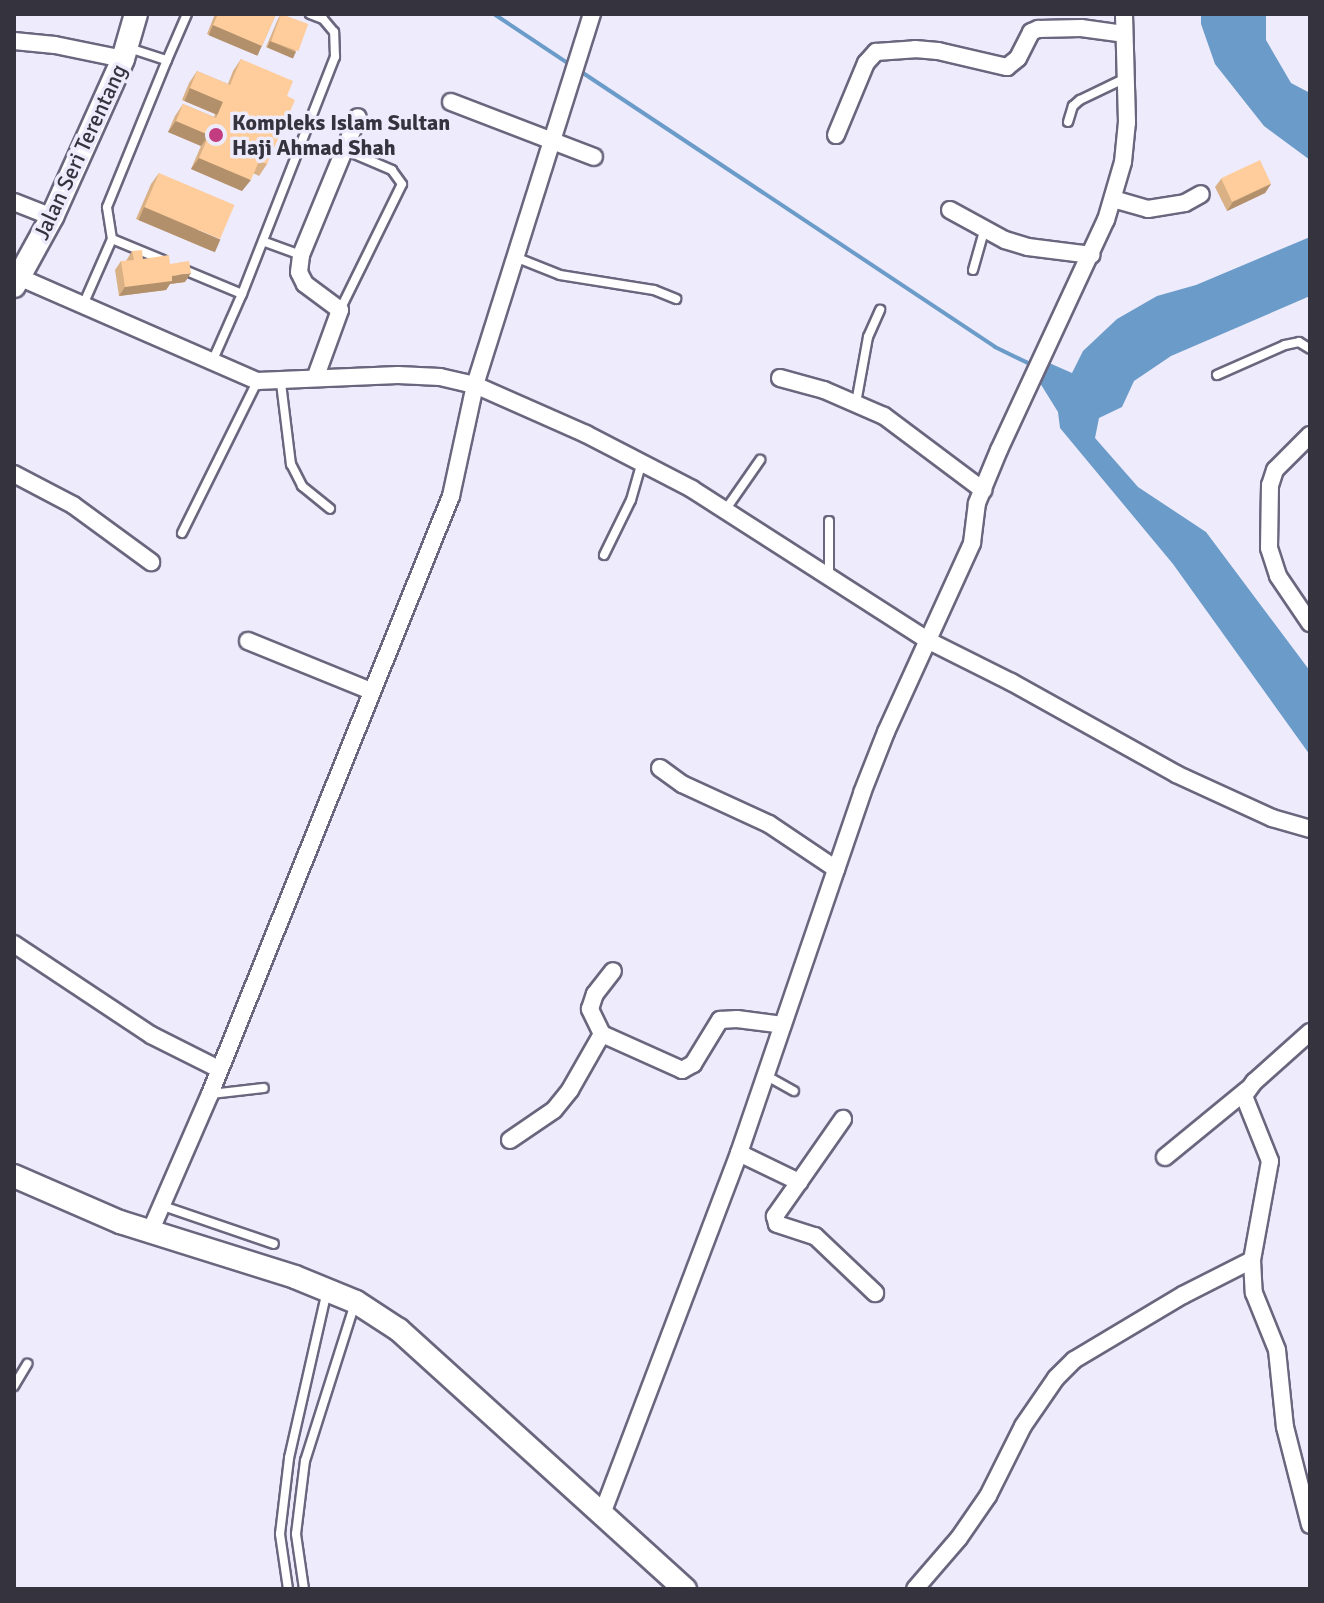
<!DOCTYPE html>
<html>
<head>
<meta charset="utf-8">
<style>
  body { margin:0 }
  #map { position:relative; width:1324px; height:1603px; overflow:hidden; background:#edebfc; font-family:Signika,sans-serif }
  div>[style] { position:absolute }
  .water>* { inset:0; background:#6b9bc8 }
  .stream>* { height:4px; margin:-2px; padding:0 2px; transform-origin:2px; border-radius:2px; background:#6b9bc8 }
  .roads { filter:drop-shadow(2px 0 #6a667e) drop-shadow(-2px 0 #6a667e) drop-shadow(0 2px #6a667e) drop-shadow(0 -2px #6a667e) }
  .lane>* { height:8px; margin:-4px; padding:0 4px; transform-origin:4px; border-radius:4px; background:#fff }
  .street>* { height:16px; margin:-8px; padding:0 8px; transform-origin:8px; border-radius:8px; background:#fff }
  .secondary>* { height:22px; margin:-11px; padding:0 11px; transform-origin:11px; border-radius:11px; background:#fff }
  .wall>* { inset:0; background:#dab085 }
  .shaded-wall>* { inset:0; background:#b2906c; transform-origin:0 0 }
  .building>* { inset:0; background:#fecd9b; transform-origin:0 0 }
  .dots>* { width:22px; height:22px; translate:-50% -50%; box-sizing:border-box; border:4px solid #edebfc; border-radius:50% }
  span { translate:-50% -50%; white-space:nowrap; text-align:center; line-height:1.15; -webkit-text-stroke:7px #edebfc; paint-order:stroke }
  .poi-label { font-size:22px; color:#35333e; font-weight:700 }
  .left { translate:0 -50%; text-align:left }
  .street-label { font-size:22px; color:#35333e }
  .frame { position:absolute; inset:0; border:16px solid #35333e; pointer-events:none }
</style>
</head>
<body>
<div id="map">
  <div class="water">
    <div style="clip-path:polygon(1201px 14px,1266px 14px,1266px 40px,1291px 83px,1310px 93px,1310px 160px,1264px 126px,1215px 64px,1201px 24px)"></div>
    <div style="clip-path:polygon(1310px 237px,1310px 296px,1171px 356px,1134px 381px,1122px 407px,1099px 418px,1095px 438px,1138px 487px,1206px 532px,1310px 671px,1310px 755px,1173px 564px,1060px 428px,1058px 412px,1040px 383px,1047px 362px,1072px 373px,1083px 351px,1117px 319px,1157px 296px,1196px 285px)"></div>
  </div>
  <div class="stream">
    <div style="left:494px;top:14px;width:90px;rotate:33.7deg"></div>
    <div style="left:580px;top:71px;width:498px;rotate:33.6deg"></div>
    <div style="left:995px;top:347px;width:41px;rotate:25.9deg"></div>
  </div>
  <div class="roads">
    <div class="lane">
      <div style="left:129px;top:48px;width:40px;rotate:18deg"></div>
      <div style="left:167px;top:60px;width:50px;rotate:-66.5deg"></div>
      <div style="left:1068px;top:122px;width:17px;rotate:-73deg"></div>
      <div style="left:1073px;top:106px;width:9px;rotate:-41deg"></div>
      <div style="left:1080px;top:100px;width:51px;rotate:-25.6deg"></div>
      <div style="left:112px;top:239px;width:55px;rotate:22.4deg"></div>
      <div style="left:265px;top:242px;width:38px;rotate:20deg"></div>
      <div style="left:515px;top:257px;width:48px;rotate:21.8deg"></div>
      <div style="left:560px;top:275px;width:95px;rotate:9.1deg"></div>
      <div style="left:654px;top:290px;width:24px;rotate:22deg"></div>
      <div style="left:182px;top:269px;width:65px;rotate:22.6deg"></div>
      <div style="left:242px;top:294px;width:255px;rotate:-68.6deg"></div>
      <div style="left:335px;top:57px;width:25px;rotate:-92deg"></div>
      <div style="left:334px;top:32px;width:17px;rotate:-130deg"></div>
      <div style="left:323px;top:19px;width:14px;rotate:-159deg"></div>
      <div style="left:973px;top:270px;width:41px;rotate:-74.2deg"></div>
      <div style="left:83px;top:305px;width:72px;rotate:-66.3deg"></div>
      <div style="left:112px;top:239px;width:32px;rotate:-99deg"></div>
      <div style="left:107px;top:207px;width:159px;rotate:-67.8deg"></div>
      <div style="left:340px;top:310px;width:140px;rotate:-63.8deg"></div>
      <div style="left:402px;top:184px;width:17px;rotate:-126deg"></div>
      <div style="left:392px;top:170px;width:51px;rotate:-156.9deg"></div>
      <div style="left:212px;top:362px;width:74px;rotate:-66.2deg"></div>
      <div style="left:1217px;top:375px;width:74px;rotate:-23.8deg"></div>
      <div style="left:1285px;top:345px;width:14px;rotate:-12deg"></div>
      <div style="left:1299px;top:342px;width:13px;rotate:32deg"></div>
      <div style="left:281px;top:383px;width:82px;rotate:83deg"></div>
      <div style="left:291px;top:464px;width:25px;rotate:63deg"></div>
      <div style="left:302px;top:486px;width:36px;rotate:39deg"></div>
      <div style="left:856px;top:403px;width:67px;rotate:-79.7deg"></div>
      <div style="left:868px;top:337px;width:30px;rotate:-66deg"></div>
      <div style="left:726px;top:509px;width:60px;rotate:-55.2deg"></div>
      <div style="left:182px;top:533px;width:169px;rotate:-63.6deg"></div>
      <div style="left:604px;top:555px;width:61px;rotate:-63.9deg"></div>
      <div style="left:631px;top:500px;width:37px;rotate:-74deg"></div>
      <div style="left:829px;top:575px;width:54px;rotate:-90deg"></div>
      <div style="left:765px;top:1075px;width:33px;rotate:29deg"></div>
      <div style="left:211px;top:1094px;width:53px;rotate:-6.5deg"></div>
      <div style="left:163px;top:1206px;width:117px;rotate:18.9deg"></div>
      <div style="left:14px;top:1386px;width:26px;rotate:-59deg"></div>
      <div style="left:288px;top:1589px;width:56px;rotate:-98.3deg"></div>
      <div style="left:280px;top:1534px;width:77px;rotate:-83.2deg"></div>
      <div style="left:289px;top:1458px;width:171px;rotate:-77.2deg"></div>
      <div style="left:304px;top:1589px;width:56px;rotate:-98.3deg"></div>
      <div style="left:296px;top:1534px;width:74px;rotate:-83deg"></div>
      <div style="left:305px;top:1461px;width:166px;rotate:-72.4deg"></div>
    </div>
    <div class="street">
      <div style="left:14px;top:41px;width:41px;rotate:5.6deg"></div>
      <div style="left:55px;top:45px;width:69px;rotate:11.6deg"></div>
      <div style="left:451px;top:102px;width:153px;rotate:21deg"></div>
      <div style="left:836px;top:135px;width:78px;rotate:-67.4deg"></div>
      <div style="left:866px;top:63px;width:15px;rotate:-48deg"></div>
      <div style="left:876px;top:52px;width:39px;rotate:-4deg"></div>
      <div style="left:915px;top:49px;width:23px;rotate:5deg"></div>
      <div style="left:938px;top:51px;width:71px;rotate:13.1deg"></div>
      <div style="left:1007px;top:67px;width:14px;rotate:-39deg"></div>
      <div style="left:1018px;top:58px;width:29px;rotate:-63deg"></div>
      <div style="left:1031px;top:32px;width:8px;rotate:-23deg"></div>
      <div style="left:1038px;top:29px;width:43px;rotate:-1.3deg"></div>
      <div style="left:1081px;top:28px;width:43px;rotate:7.9deg"></div>
      <div style="left:1113px;top:199px;width:36px;rotate:16deg"></div>
      <div style="left:1148px;top:209px;width:37px;rotate:-9deg"></div>
      <div style="left:1185px;top:203px;width:18px;rotate:-29deg"></div>
      <div style="left:14px;top:202px;width:41px;rotate:21.5deg"></div>
      <div style="left:950px;top:210px;width:63px;rotate:28.6deg"></div>
      <div style="left:1005px;top:240px;width:24px;rotate:17deg"></div>
      <div style="left:1028px;top:247px;width:64px;rotate:7.2deg"></div>
      <div style="left:19px;top:277px;width:260px;rotate:23.6deg"></div>
      <div style="left:257px;top:381px;width:141px;rotate:-2.4deg"></div>
      <div style="left:398px;top:375px;width:42px;rotate:2.7deg"></div>
      <div style="left:440px;top:377px;width:36px;rotate:13deg"></div>
      <div style="left:475px;top:385px;width:121px;rotate:23.8deg"></div>
      <div style="left:586px;top:434px;width:119px;rotate:27.4deg"></div>
      <div style="left:692px;top:489px;width:279px;rotate:32.7deg"></div>
      <div style="left:927px;top:640px;width:94px;rotate:26.6deg"></div>
      <div style="left:1011px;top:682px;width:189px;rotate:29.1deg"></div>
      <div style="left:1176px;top:774px;width:106px;rotate:24.6deg"></div>
      <div style="left:1272px;top:818px;width:40px;rotate:16deg"></div>
      <div style="left:316px;top:376px;width:70px;rotate:-70deg"></div>
      <div style="left:340px;top:310px;width:44px;rotate:-143.4deg"></div>
      <div style="left:305px;top:284px;width:13px;rotate:-117deg"></div>
      <div style="left:299px;top:272px;width:17px;rotate:-83deg"></div>
      <div style="left:301px;top:255px;width:149px;rotate:-67.6deg"></div>
      <div style="left:780px;top:378px;width:46px;rotate:15.3deg"></div>
      <div style="left:824px;top:390px;width:65px;rotate:23.4deg"></div>
      <div style="left:884px;top:416px;width:124px;rotate:36.8deg"></div>
      <div style="left:1310px;top:435px;width:49px;rotate:135deg"></div>
      <div style="left:1275px;top:470px;width:16px;rotate:108deg"></div>
      <div style="left:1270px;top:485px;width:63px;rotate:90.9deg"></div>
      <div style="left:1269px;top:548px;width:29px;rotate:72deg"></div>
      <div style="left:1278px;top:576px;width:57px;rotate:55.8deg"></div>
      <div style="left:14px;top:474px;width:67px;rotate:27.7deg"></div>
      <div style="left:73px;top:505px;width:97px;rotate:36.2deg"></div>
      <div style="left:248px;top:641px;width:133px;rotate:22.1deg"></div>
      <div style="left:660px;top:768px;width:27px;rotate:36deg"></div>
      <div style="left:682px;top:784px;width:96px;rotate:24.7deg"></div>
      <div style="left:769px;top:824px;width:81px;rotate:33.9deg"></div>
      <div style="left:14px;top:944px;width:164px;rotate:33.6deg"></div>
      <div style="left:151px;top:1035px;width:76px;rotate:26.6deg"></div>
      <div style="left:1310px;top:1032px;width:75px;rotate:138.2deg"></div>
      <div style="left:1254px;top:1082px;width:17px;rotate:126deg"></div>
      <div style="left:1244px;top:1096px;width:70px;rotate:68.2deg"></div>
      <div style="left:1270px;top:1161px;width:101px;rotate:100.3deg"></div>
      <div style="left:1252px;top:1260px;width:33px;rotate:87deg"></div>
      <div style="left:1254px;top:1293px;width:61px;rotate:68deg"></div>
      <div style="left:1277px;top:1350px;width:77px;rotate:84.1deg"></div>
      <div style="left:1285px;top:1427px;width:101px;rotate:75.7deg"></div>
      <div style="left:602px;top:1034px;width:28px;rotate:-116deg"></div>
      <div style="left:590px;top:1009px;width:16px;rotate:-72deg"></div>
      <div style="left:595px;top:994px;width:29px;rotate:-52deg"></div>
      <div style="left:510px;top:1140px;width:53px;rotate:-34.3deg"></div>
      <div style="left:554px;top:1110px;width:26px;rotate:-51deg"></div>
      <div style="left:570px;top:1090px;width:64px;rotate:-60.3deg"></div>
      <div style="left:602px;top:1034px;width:88px;rotate:24.2deg"></div>
      <div style="left:682px;top:1070px;width:13px;rotate:-29deg"></div>
      <div style="left:693px;top:1064px;width:52px;rotate:-58.5deg"></div>
      <div style="left:720px;top:1020px;width:17px;rotate:-3deg"></div>
      <div style="left:737px;top:1019px;width:46px;rotate:7.4deg"></div>
      <div style="left:739px;top:1153px;width:67px;rotate:25.8deg"></div>
      <div style="left:799px;top:1182px;width:77px;rotate:-55.1deg"></div>
      <div style="left:1165px;top:1157px;width:106px;rotate:-39.3deg"></div>
      <div style="left:799px;top:1182px;width:42px;rotate:125.2deg"></div>
      <div style="left:775px;top:1216px;width:8px;rotate:76deg"></div>
      <div style="left:777px;top:1224px;width:40px;rotate:18deg"></div>
      <div style="left:815px;top:1236px;width:83px;rotate:43.5deg"></div>
      <div style="left:150px;top:1232px;width:150px;rotate:-66.5deg"></div>
      <div style="left:210px;top:1094px;width:645px;rotate:-68.05deg"></div>
      <div style="left:451px;top:496px;width:114px;rotate:-77.8deg"></div>
      <div style="left:475px;top:385px;width:389px;rotate:-72.5deg"></div>
      <div style="left:602px;top:1514px;width:386px;rotate:-69.2deg"></div>
      <div style="left:739px;top:1153px;width:380px;rotate:-71.1deg"></div>
      <div style="left:862px;top:793px;width:66px;rotate:-68.5deg"></div>
      <div style="left:886px;top:732px;width:208px;rotate:-65.5deg"></div>
      <div style="left:972px;top:543px;width:40px;rotate:-82.9deg"></div>
      <div style="left:977px;top:503px;width:57px;rotate:-67.5deg"></div>
      <div style="left:999px;top:450px;width:254px;rotate:-65.1deg"></div>
      <div style="left:1106px;top:220px;width:60px;rotate:-73.7deg"></div>
      <div style="left:1123px;top:162px;width:40px;rotate:-84.3deg"></div>
      <div style="left:1127px;top:122px;width:108px;rotate:-91.6deg"></div>
      <div style="left:915px;top:1589px;width:67px;rotate:-49.2deg"></div>
      <div style="left:959px;top:1538px;width:51px;rotate:-55.4deg"></div>
      <div style="left:988px;top:1496px;width:78px;rotate:-63.4deg"></div>
      <div style="left:1023px;top:1426px;width:58px;rotate:-55.5deg"></div>
      <div style="left:1056px;top:1378px;width:25px;rotate:-45deg"></div>
      <div style="left:1074px;top:1360px;width:127px;rotate:-30.8deg"></div>
      <div style="left:1183px;top:1295px;width:77px;rotate:-26.9deg"></div>
    </div>
    <div class="secondary">
      <div style="left:14px;top:286px;width:79px;rotate:-61.2deg"></div>
      <div style="left:52px;top:217px;width:173px;rotate:-65.8deg"></div>
      <div style="left:123px;top:59px;width:47px;rotate:-73.9deg"></div>
      <div style="left:14px;top:1176px;width:116px;rotate:23.5deg"></div>
      <div style="left:120px;top:1222px;width:183px;rotate:17.4deg"></div>
      <div style="left:295px;top:1277px;width:66px;rotate:22.3deg"></div>
      <div style="left:356px;top:1302px;width:51px;rotate:33.1deg"></div>
      <div style="left:399px;top:1330px;width:386px;rotate:42.2deg"></div>
    </div>
  </div>
  <div class="wall">
    <div style="clip-path:polygon(215px 14px,276px 14px,262px 46px,256px 55px,207px 34px)"></div>
    <div style="clip-path:polygon(281px 14px,296px 52px,292px 58px,266px 47px,278px 19px)"></div>
    <div style="clip-path:polygon(241px 59px,287px 96px,267px 164px,259px 176px,253px 173px,242px 191px,191px 169px,201px 146px,168px 132px,175px 116px,183px 104px,214px 117px,215px 114px,182px 100px,189px 83px,197px 71px,228px 84px,233px 71px)"></div>
    <div style="clip-path:polygon(159px 173px,212px 251px,136px 219px,151px 184px)"></div>
    <div style="clip-path:polygon(1221px 179px,1271px 184px,1265px 193px,1227px 211px,1215px 187px)"></div>
    <div style="clip-path:polygon(132px 251px,143px 259px,170px 264px,185px 282px,170px 284px,166px 290px,119px 296px,115px 270px,121px 261px,126px 261px)"></div>
  </div>
  <div class="shaded-wall">
    <div style="left:213px;top:25px;width:53px;height:11px;rotate:23deg"></div>
    <div style="left:270px;top:41px;width:28px;height:7px;rotate:23deg"></div>
    <div style="left:190px;top:88px;width:36px;height:14px;rotate:23deg"></div>
    <div style="clip-path:polygon(176px 121px,209px 135px,201px 146px,168px 132px)"></div>
    <div style="clip-path:polygon(199px 158px,251px 180px,242px 191px,191px 169px)"></div>
    <div style="clip-path:polygon(1271px 184px,1265px 193px,1227px 211px,1233px 202px)"></div>
    <div style="left:144px;top:207px;width:83px;height:14px;rotate:23deg"></div>
    <div style="clip-path:polygon(191px 273px,185px 282px,170px 284px,166px 290px,119px 296px,125px 287px,172px 276px)"></div>
  </div>
  <div class="building">
    <div style="clip-path:polygon(218px 14px,276px 14px,262px 46px,213px 25px)"></div>
    <div style="left:281px;top:14px;width:29px;height:29px;rotate:20deg"></div>
    <div style="clip-path:polygon(241px 59px,293px 81px,287px 96px,295px 100px,267px 164px,259px 161px,251px 180px,199px 158px,209px 135px,176px 121px,183px 104px,216px 118px,223px 102px,190px 88px,197px 71px,230px 85px)"></div>
    <div style="left:1260px;top:160px;width:26px;height:43px;rotate:65deg"></div>
    <div style="left:159px;top:173px;width:82px;height:37px;rotate:23deg"></div>
    <div style="clip-path:polygon(142px 250px,143px 259px,169px 255px,170px 264px,189px 261px,191px 273px,172px 276px,172px 281px,125px 287px,121px 261px,134px 260px,132px 251px)"></div>
  </div>
  <div class="dots">
    <div style="left:216px;top:135px;background:#c23d80"></div>
  </div>
  <div class="poi-label">
    <span class="left" style="left:232px;top:135px">Kompleks Islam Sultan<br>Haji Ahmad Shah</span>
  </div>
  <div class="street-label">
    <span style="left:80px;top:152px;rotate:-65deg">Jalan Seri Terentang</span>
  </div>
  <div class="frame"></div>
</div>
</body>
</html>
